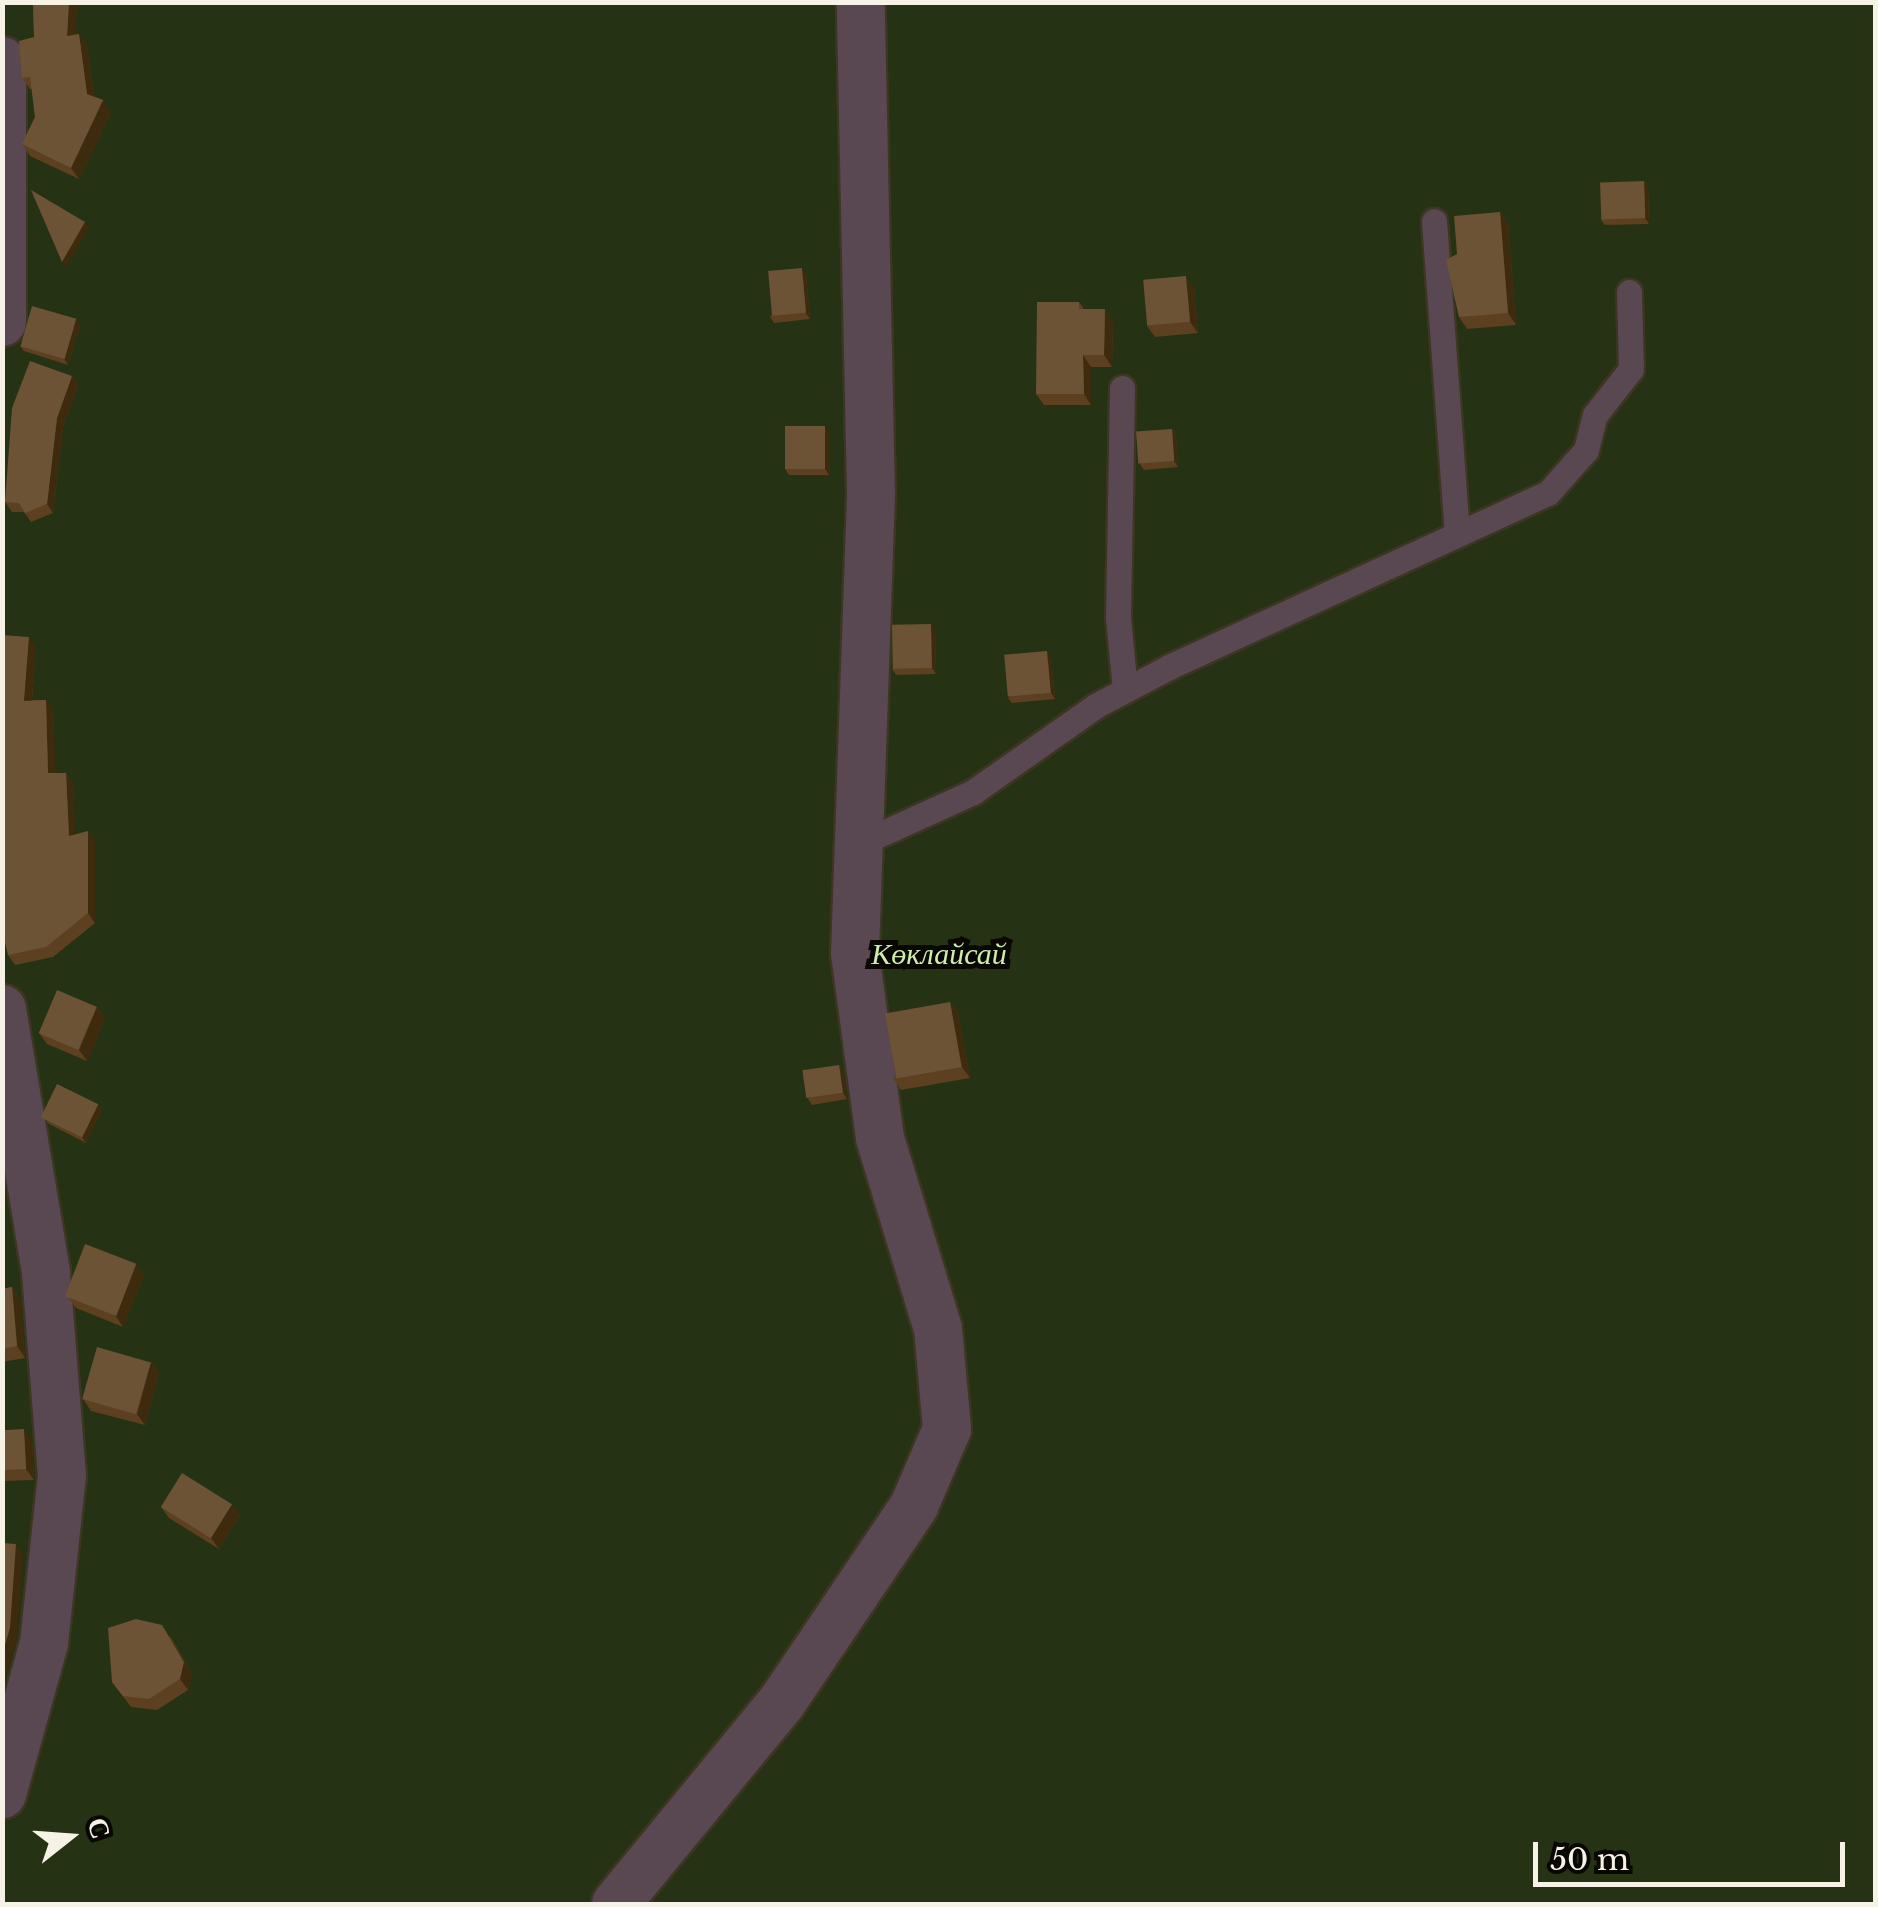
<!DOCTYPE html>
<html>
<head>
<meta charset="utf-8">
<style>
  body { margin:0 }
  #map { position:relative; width:1878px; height:1907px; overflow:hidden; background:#231c07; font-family:"Libre Baskerville",serif }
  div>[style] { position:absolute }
  .green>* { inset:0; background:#253213; transform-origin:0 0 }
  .roads { filter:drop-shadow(2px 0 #3c3622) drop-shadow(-2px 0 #3c3622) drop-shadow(0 2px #3c3622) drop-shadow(0 -2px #3c3622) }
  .service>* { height:25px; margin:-12.5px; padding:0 12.5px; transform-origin:12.5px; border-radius:12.5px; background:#594751 }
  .minor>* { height:48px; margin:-24px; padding:0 24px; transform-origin:24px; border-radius:24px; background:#594751 }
  .wall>* { inset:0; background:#5c4020 }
  .shaded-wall>* { inset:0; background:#3e2a0d }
  .building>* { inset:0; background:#6c5335; transform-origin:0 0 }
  span { translate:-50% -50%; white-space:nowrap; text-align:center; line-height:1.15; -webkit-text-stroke:10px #090702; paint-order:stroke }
  .park-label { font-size:30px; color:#cfeeab; font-style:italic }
  .frame { position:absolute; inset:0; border:5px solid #f6f2e5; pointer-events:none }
  .north { position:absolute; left:20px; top:1787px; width:100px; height:100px; -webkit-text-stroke:8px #090702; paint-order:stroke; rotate:73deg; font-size:28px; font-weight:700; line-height:40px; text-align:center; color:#f6f2e5 }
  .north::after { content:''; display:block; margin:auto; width:35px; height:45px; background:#f6f2e5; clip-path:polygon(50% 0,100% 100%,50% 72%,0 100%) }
  .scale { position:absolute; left:1533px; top:1842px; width:312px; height:45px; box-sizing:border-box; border:5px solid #f6f2e5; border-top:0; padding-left:12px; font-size:30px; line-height:35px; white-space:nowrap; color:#f6f2e5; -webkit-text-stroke:8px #090702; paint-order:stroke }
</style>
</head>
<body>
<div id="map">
  <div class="green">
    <div style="left:3px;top:3px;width:1872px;height:1901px"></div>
  </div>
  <div class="roads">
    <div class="service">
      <div style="left:1434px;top:221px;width:311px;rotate:85.8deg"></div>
      <div style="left:1122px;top:388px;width:230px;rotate:91deg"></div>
      <div style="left:1118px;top:618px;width:72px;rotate:84.4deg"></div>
      <div style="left:861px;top:843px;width:123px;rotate:-24.5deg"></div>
      <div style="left:973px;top:792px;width:151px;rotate:-35.1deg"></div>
      <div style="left:1097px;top:705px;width:81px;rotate:-27.8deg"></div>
      <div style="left:1169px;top:667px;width:417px;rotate:-24.7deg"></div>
      <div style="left:1548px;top:493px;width:57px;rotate:-48.5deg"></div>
      <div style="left:1586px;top:450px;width:36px;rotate:-76deg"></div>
      <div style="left:1595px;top:415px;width:58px;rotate:-52deg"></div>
      <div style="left:1631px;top:369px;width:77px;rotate:-91.5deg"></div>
    </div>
    <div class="minor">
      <div style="left:2px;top:61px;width:261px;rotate:90deg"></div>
      <div style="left:2px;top:1009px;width:268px;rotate:80.5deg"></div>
      <div style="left:46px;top:1273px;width:203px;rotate:85.5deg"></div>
      <div style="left:62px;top:1475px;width:169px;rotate:96.1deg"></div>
      <div style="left:44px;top:1643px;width:157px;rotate:105.5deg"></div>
      <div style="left:616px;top:1904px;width:261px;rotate:-50.6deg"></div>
      <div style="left:782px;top:1702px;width:236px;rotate:-56deg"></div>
      <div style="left:914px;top:1506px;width:84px;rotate:-66.8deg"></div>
      <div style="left:947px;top:1429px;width:100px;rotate:-95.1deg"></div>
      <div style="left:938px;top:1329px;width:200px;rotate:-106.9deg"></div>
      <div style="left:880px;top:1138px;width:187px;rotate:-97.7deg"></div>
      <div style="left:855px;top:953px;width:458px;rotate:-88deg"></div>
      <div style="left:871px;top:495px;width:493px;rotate:-91.2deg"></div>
    </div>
  </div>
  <div class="wall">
    <div style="clip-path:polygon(33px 2px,77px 2px,75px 34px,87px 45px,94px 97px,103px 100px,111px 112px,79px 179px,30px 156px,22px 144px,35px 117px,32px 89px,30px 89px,22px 78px,34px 37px)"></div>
    <div style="clip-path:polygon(1644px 181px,1648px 187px,1649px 224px,1605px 225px,1601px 220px)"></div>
    <div style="clip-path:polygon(1500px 212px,1508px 223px,1516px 325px,1467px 329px,1459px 317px,1457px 254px)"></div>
    <div style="clip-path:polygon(806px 274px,810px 319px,774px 323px,770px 317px)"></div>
    <div style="clip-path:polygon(1194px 287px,1198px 333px,1155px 337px,1147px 326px)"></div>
    <div style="clip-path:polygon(1079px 302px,1084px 309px,1113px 321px,1112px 367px,1091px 367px,1091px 405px,1044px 405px,1036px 394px)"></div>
    <div style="clip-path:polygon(80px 325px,68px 365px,24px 351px,20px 346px)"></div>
    <div style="clip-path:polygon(72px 376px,78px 385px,63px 427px,53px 513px,31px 522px,24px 512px,12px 512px,5px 502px)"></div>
    <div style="clip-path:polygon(1172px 429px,1176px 435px,1178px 467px,1144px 470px,1140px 464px)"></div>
    <div style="clip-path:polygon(829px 432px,829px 475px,789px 475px,785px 469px)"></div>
    <div style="clip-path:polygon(935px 630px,936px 674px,896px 675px,892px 669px)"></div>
    <div style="clip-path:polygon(36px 647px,32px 700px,46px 700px,53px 710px,55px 773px,66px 773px,73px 783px,75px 834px,95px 841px,95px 923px,53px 957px,15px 965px,8px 955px)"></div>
    <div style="clip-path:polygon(1051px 657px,1055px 699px,1012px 703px,1008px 698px)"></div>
    <div style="clip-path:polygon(950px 1002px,958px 1013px,970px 1078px,901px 1090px,893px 1078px)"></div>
    <div style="clip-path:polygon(97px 1007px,105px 1019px,87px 1061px,47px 1044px,39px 1033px)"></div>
    <div style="clip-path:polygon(839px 1065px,843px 1071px,847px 1099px,812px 1105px,808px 1099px)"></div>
    <div style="clip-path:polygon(102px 1110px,86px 1143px,49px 1124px,45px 1119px)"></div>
    <div style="clip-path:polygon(144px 1275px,123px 1327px,76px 1308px,68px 1297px)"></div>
    <div style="clip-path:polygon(12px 1287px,20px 1299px,25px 1358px,2px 1362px,2px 1289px)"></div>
    <div style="clip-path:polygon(151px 1362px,159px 1373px,145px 1425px,91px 1411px,83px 1399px)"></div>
    <div style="clip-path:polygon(2px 1430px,32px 1440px,34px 1480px,2px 1481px)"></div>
    <div style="clip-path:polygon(161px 1507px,240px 1515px,219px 1549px,169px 1518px)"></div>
    <div style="clip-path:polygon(170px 1636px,192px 1673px,188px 1690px,157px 1710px,131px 1707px,112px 1682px)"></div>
  </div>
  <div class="shaded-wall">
    <div style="clip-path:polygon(69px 2px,77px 2px,75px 47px,67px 36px)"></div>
    <div style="clip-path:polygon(79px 34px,87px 45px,95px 105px,87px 94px)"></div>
    <div style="clip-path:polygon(103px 100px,111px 112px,79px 179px,71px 168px)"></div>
    <div style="clip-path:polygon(1644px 181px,1648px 187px,1649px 224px,1645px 218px)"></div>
    <div style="clip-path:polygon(1500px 212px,1508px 223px,1516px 325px,1508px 313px)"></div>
    <div style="clip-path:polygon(85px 222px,89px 227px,66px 268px,62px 262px)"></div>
    <div style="clip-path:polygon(802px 268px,806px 274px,810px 319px,806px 313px)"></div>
    <div style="clip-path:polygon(1186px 276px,1194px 287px,1198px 333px,1190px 322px)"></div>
    <div style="clip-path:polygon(1105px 309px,1113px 321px,1112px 367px,1104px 355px)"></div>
    <div style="clip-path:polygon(76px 319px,80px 325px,68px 365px,64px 359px)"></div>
    <div style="clip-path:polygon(1083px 355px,1091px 367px,1091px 405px,1084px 394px)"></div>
    <div style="clip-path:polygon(72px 376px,78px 385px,63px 427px,53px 513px,47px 504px,57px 418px)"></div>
    <div style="clip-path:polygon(825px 426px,829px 432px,829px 475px,825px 469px)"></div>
    <div style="clip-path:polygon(1172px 429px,1176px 435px,1178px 467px,1174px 461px)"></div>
    <div style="clip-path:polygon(931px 624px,935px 630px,936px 674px,932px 668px)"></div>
    <div style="clip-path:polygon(29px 637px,36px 647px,31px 711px,24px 701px)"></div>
    <div style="clip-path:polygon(1047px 651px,1051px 657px,1055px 699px,1051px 693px)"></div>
    <div style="clip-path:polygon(46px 700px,53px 710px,56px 783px,48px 773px)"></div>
    <div style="clip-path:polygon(66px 773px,73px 783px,76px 847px,69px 836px)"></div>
    <div style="clip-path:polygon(88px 831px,95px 841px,95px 923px,88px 913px)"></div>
    <div style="clip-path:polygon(950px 1002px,958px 1013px,970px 1078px,962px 1067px)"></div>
    <div style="clip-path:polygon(97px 1007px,105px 1019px,87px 1061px,79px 1050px)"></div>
    <div style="clip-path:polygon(839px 1065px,843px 1071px,847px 1099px,843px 1093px)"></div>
    <div style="clip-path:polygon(98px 1104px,102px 1110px,86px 1143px,82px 1137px)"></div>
    <div style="clip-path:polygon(136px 1264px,144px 1275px,123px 1327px,115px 1315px)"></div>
    <div style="clip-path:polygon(12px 1287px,20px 1299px,25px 1358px,17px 1346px)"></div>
    <div style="clip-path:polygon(151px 1362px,159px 1373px,145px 1425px,137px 1414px)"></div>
    <div style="clip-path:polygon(24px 1429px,32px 1440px,34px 1480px,26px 1469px)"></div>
    <div style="clip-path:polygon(232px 1504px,240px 1515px,219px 1549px,211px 1538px)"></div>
    <div style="clip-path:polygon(16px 1544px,23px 1554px,17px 1638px,6px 1676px,2px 1671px,2px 1655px)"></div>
    <div style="clip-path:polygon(162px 1625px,192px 1673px,188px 1690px,180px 1679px)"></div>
  </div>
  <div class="building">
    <div style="clip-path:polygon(33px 2px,69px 2px,67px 36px,79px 34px,87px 94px,103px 100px,71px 168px,22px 144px,35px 117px,30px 77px,22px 78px,19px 41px,34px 37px)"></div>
    <div style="left:1644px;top:181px;width:37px;height:44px;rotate:88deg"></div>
    <div style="clip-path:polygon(31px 190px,85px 222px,62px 262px)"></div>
    <div style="clip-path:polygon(1500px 212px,1508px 313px,1459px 317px,1446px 260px,1457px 254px,1454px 216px)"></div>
    <div style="left:802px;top:268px;width:45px;height:34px;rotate:85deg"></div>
    <div style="left:1186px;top:276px;width:46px;height:43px;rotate:85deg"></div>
    <div style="clip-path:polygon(1037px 302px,1079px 302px,1079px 309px,1105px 309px,1104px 355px,1083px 355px,1084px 394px,1036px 394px)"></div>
    <div style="left:32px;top:306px;width:46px;height:42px;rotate:16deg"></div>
    <div style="clip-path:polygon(30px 361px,72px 376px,57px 418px,47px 504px,25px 513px,19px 503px,5px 502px,12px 408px)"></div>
    <div style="left:785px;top:426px;width:40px;height:43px"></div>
    <div style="left:1172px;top:429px;width:32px;height:36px;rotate:86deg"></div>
    <div style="left:931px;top:624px;width:44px;height:39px;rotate:89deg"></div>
    <div style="clip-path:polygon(2px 635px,29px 637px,24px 701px,46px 700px,48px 773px,66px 773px,69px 836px,88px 831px,88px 913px,46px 947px,8px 955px,2px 930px)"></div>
    <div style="left:1047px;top:651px;width:42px;height:43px;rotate:85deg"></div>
    <div style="left:57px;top:990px;width:43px;height:47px;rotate:23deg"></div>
    <div style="left:950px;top:1002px;width:66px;height:66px;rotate:80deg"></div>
    <div style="left:839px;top:1065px;width:28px;height:37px;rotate:82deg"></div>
    <div style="left:57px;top:1084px;width:46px;height:37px;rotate:26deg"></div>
    <div style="left:85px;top:1244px;width:55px;height:56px;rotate:21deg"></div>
    <div style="clip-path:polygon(12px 1287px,17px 1346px,2px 1349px,2px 1289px)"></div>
    <div style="left:97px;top:1347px;width:56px;height:54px;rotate:16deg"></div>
    <div style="left:24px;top:1429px;width:40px;height:22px;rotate:87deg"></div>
    <div style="left:182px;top:1473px;width:59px;height:40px;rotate:32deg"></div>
    <div style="clip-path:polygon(2px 1543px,16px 1544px,10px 1628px,2px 1655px)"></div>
    <div style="clip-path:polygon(136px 1619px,162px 1625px,184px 1662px,180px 1679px,149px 1699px,123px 1696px,112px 1682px,108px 1628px)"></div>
  </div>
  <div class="park-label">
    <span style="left:939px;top:954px">Көклайсай</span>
  </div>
  <div class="frame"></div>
  <div class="north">С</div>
  <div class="scale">50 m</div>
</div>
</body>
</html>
